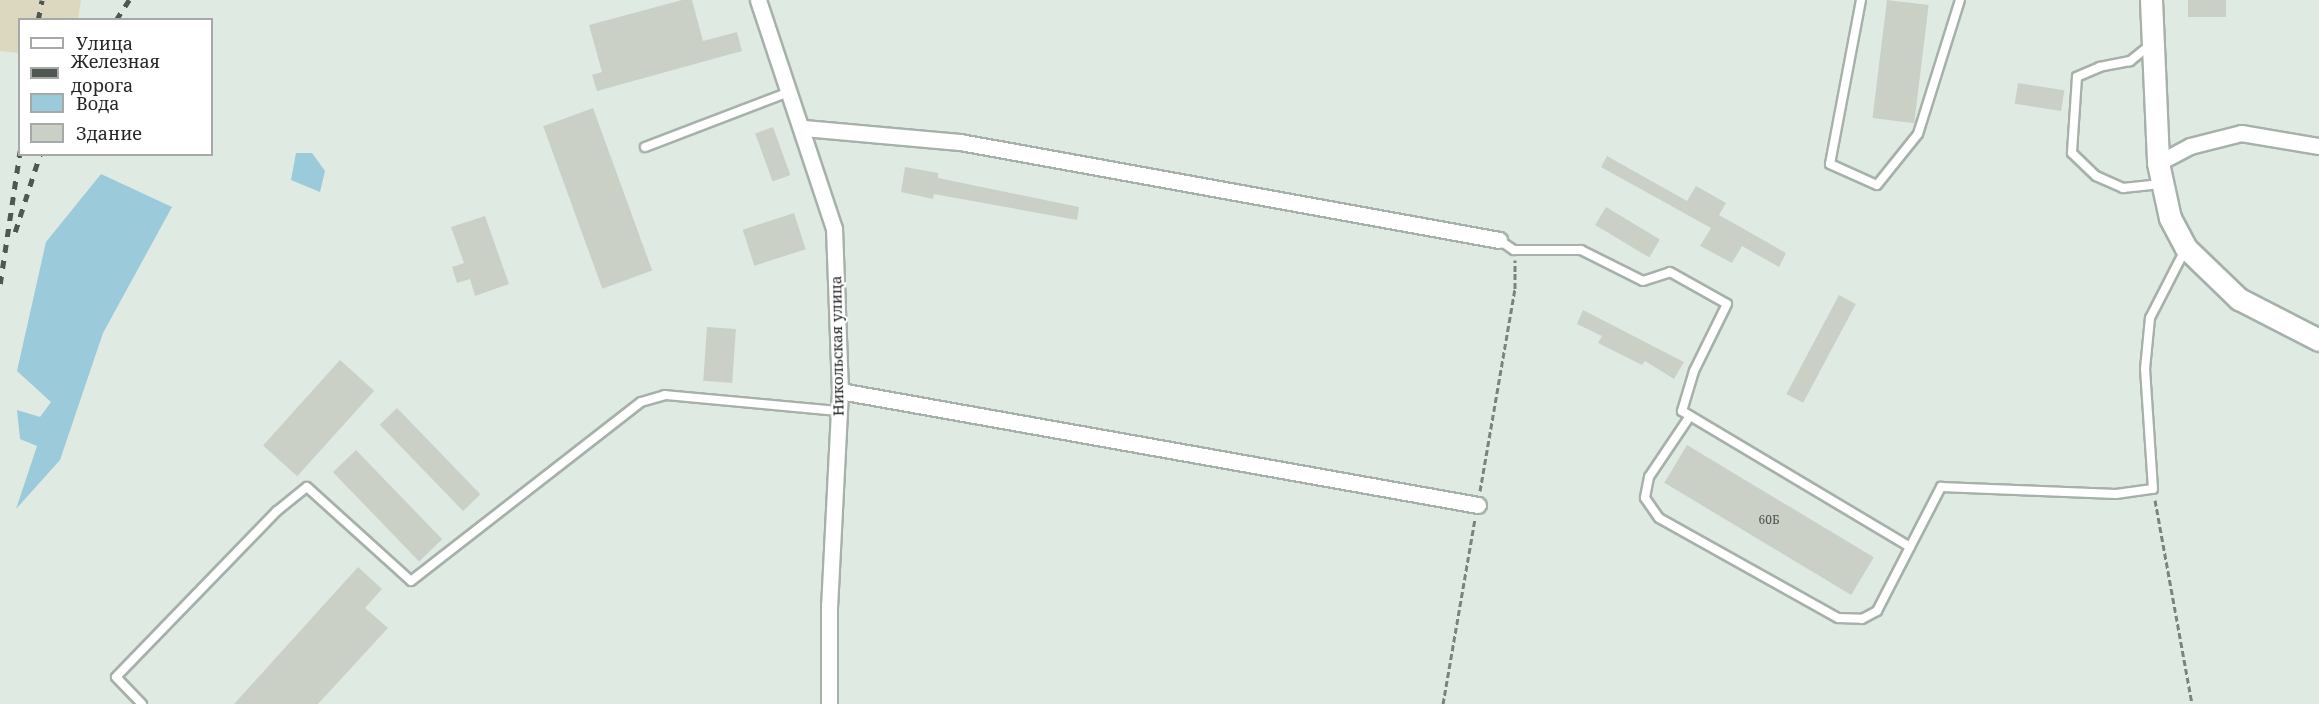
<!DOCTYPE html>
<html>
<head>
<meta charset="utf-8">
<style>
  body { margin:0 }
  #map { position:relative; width:2319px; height:704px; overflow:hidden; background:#dfeae3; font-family:"Noto Serif",serif }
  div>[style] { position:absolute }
  .green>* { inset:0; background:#dcd8bf }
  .water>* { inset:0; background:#9bcada }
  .building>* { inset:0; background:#cbd0c6; transform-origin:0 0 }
  .path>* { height:3px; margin-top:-1.5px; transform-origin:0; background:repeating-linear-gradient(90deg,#7c837e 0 6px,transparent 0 9px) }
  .roads { filter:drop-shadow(2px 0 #a6b1aa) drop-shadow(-2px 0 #a6b1aa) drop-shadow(0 2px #a6b1aa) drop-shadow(0 -2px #a6b1aa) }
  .service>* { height:8px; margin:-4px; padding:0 4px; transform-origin:4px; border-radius:4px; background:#fff }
  .minor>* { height:15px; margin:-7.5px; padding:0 7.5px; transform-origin:7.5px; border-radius:7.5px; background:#fff }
  .secondary>* { height:21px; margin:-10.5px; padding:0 10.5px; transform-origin:10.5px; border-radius:10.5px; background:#fff }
  .rail>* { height:4.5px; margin-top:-2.25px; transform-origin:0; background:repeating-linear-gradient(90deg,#505652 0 8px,transparent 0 16px) }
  span { translate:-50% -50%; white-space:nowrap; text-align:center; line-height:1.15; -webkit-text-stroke:4.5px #fff; paint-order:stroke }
  .number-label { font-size:12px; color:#4e524e }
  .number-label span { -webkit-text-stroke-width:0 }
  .street-label { font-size:15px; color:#242826 }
  .legend { position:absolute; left:18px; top:18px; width:195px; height:138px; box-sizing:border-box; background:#fff; border:2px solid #a7a9a8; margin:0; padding:8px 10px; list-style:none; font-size:18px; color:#242826 }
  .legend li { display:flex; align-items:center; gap:12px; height:30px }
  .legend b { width:30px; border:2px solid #a7a9a8 }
</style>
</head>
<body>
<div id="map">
  <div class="green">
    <div style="clip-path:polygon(0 0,81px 0,78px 19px,20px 20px,19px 53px,0 51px)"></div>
  </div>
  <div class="water">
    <div style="clip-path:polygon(296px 153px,312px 153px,325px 171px,320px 192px,291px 180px)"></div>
    <div style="clip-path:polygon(101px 174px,172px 207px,103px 333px,60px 460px,16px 509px,37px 446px,20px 439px,17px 410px,40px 417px,51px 402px,17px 371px,46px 242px)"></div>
  </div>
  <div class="building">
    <div style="clip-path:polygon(682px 0,692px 0,703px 41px,737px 32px,742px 51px,597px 91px,592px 75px,602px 72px,589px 25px)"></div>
    <div style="left:1887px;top:0;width:42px;height:119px;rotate:7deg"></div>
    <div style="left:2188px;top:0;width:38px;height:17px"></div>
    <div style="left:2018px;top:83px;width:47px;height:21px;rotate:9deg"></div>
    <div style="left:593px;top:108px;width:173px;height:53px;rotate:70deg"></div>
    <div style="left:773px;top:127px;width:51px;height:19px;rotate:70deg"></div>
    <div style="clip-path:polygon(1607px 156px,1687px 201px,1696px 186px,1726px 203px,1719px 215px,1786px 253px,1779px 267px,1742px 246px,1732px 263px,1700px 246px,1711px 228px,1601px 167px)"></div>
    <div style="clip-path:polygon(905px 167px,938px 173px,938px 178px,1079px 207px,1077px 220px,934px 194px,933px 199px,901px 192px)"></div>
    <div style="left:1606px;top:207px;width:63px;height:21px;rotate:31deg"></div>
    <div style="left:794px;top:213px;width:38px;height:54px;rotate:72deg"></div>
    <div style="clip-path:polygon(485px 216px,509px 284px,475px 296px,470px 279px,457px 283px,452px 267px,464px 263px,451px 227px)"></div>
    <div style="left:1839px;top:295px;width:19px;height:112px;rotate:28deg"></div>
    <div style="clip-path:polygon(1583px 310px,1684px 362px,1674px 379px,1645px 361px,1642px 365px,1598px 343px,1602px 336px,1577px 324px)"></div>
    <div style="left:707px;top:327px;width:29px;height:54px;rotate:4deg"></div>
    <div style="left:340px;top:360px;width:46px;height:115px;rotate:42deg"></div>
    <div style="left:397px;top:408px;width:120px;height:24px;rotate:46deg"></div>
    <div style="left:1687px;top:445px;width:218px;height:44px;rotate:31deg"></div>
    <div style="left:356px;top:450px;width:124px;height:32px;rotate:46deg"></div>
    <div style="clip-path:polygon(358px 567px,382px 589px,365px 608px,388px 628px,318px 704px,234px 704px)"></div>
  </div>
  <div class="path">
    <div style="left:1480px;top:491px;width:205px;rotate:-80.2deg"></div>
    <div style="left:1515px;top:289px;width:29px;rotate:-90deg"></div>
    <div style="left:2155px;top:500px;width:207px;rotate:79.7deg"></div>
    <div style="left:1443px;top:704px;width:189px;rotate:-80.2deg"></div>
  </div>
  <div class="roads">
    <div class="service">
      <div style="left:1861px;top:0;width:167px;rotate:100.7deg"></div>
      <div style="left:1830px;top:164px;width:51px;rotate:24.1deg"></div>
      <div style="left:1877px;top:185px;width:65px;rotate:-51.2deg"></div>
      <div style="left:1918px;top:134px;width:140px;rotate:-72.6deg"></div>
      <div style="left:2150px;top:45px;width:26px;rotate:141deg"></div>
      <div style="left:2130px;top:61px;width:31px;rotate:169deg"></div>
      <div style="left:2100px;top:67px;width:25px;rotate:157deg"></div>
      <div style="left:2077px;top:77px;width:76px;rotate:93.8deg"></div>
      <div style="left:2072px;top:153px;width:33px;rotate:44deg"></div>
      <div style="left:2096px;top:176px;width:30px;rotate:24deg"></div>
      <div style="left:2123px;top:188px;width:38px;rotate:-6deg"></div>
      <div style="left:645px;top:147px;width:154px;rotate:-20.9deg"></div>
      <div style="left:1499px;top:240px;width:18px;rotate:34deg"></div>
      <div style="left:1514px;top:250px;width:67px"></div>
      <div style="left:1581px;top:250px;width:69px;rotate:26.6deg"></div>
      <div style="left:1643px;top:281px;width:28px;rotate:-18deg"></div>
      <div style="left:1670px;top:272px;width:65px;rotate:29.3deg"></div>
      <div style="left:1727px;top:304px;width:75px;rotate:116.2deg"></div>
      <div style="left:1694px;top:371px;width:42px;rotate:106.7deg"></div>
      <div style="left:1682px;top:411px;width:265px;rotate:30.8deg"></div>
      <div style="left:1910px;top:547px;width:68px;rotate:-62.7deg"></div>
      <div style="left:1941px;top:487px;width:175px;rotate:2.3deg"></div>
      <div style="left:2116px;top:494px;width:37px;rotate:-8deg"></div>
      <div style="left:2153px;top:489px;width:120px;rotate:-93.8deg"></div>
      <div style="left:2145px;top:369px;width:51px;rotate:-84.4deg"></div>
      <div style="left:2150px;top:318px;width:76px;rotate:-62.8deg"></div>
      <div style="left:1690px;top:416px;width:73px;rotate:123.9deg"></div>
      <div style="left:1649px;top:477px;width:21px;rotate:101deg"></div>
      <div style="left:1645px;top:498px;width:24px;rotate:55deg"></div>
      <div style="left:1659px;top:518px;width:205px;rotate:29.2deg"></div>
      <div style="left:1838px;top:618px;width:24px;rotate:2deg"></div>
      <div style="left:1862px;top:619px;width:17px;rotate:-28deg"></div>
      <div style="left:1877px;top:611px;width:72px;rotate:-62.7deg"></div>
      <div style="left:142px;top:704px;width:37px;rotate:-134deg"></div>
      <div style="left:116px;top:677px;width:231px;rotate:-45.9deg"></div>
      <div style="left:277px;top:511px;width:38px;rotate:-39deg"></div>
      <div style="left:307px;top:487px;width:140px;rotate:42.1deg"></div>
      <div style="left:411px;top:581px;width:291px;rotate:-37.9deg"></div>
      <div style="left:641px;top:402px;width:25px;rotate:-16deg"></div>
      <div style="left:665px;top:395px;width:175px;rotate:5.3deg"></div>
    </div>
    <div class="minor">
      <div style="left:758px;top:0;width:240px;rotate:71.6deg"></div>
      <div style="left:834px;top:228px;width:163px;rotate:87.9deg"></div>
      <div style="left:840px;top:391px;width:214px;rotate:92.9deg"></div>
      <div style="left:829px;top:605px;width:99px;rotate:90deg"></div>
      <div style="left:803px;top:128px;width:158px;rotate:5.1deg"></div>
      <div style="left:960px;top:142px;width:548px;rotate:10.3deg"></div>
      <div style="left:2158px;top:163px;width:36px;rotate:-28deg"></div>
      <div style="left:2190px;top:146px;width:53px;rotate:-14.3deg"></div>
      <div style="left:2241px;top:133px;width:79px;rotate:9.5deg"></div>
      <div style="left:840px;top:391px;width:648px;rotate:10.13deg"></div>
    </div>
    <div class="secondary">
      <div style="left:2151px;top:0;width:163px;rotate:87.5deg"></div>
      <div style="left:2158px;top:163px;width:56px;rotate:77.7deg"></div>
      <div style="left:2170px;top:218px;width:34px;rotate:62deg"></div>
      <div style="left:2186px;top:248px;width:74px;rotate:43.9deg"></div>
      <div style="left:2239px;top:299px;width:90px;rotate:27.1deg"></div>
    </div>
  </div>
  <div class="rail">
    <div style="left:38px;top:20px;width:20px;rotate:-79deg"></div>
    <div style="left:116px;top:20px;width:24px;rotate:-57deg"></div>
    <div style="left:15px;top:232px;width:82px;rotate:-72.2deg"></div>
    <div style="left:0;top:284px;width:135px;rotate:-81.5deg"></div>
  </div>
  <div class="number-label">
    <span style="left:1769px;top:520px">60Б</span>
  </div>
  <div class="street-label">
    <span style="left:837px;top:346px;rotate:-91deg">Никольская улица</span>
  </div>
  <ul class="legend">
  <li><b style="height:8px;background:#fff"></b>Улица</li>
  <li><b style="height:8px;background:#505652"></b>Железная дорога</li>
  <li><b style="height:16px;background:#9bcada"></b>Вода</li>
  <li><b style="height:16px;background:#cbd0c6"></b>Здание</li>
  </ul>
</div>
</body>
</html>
